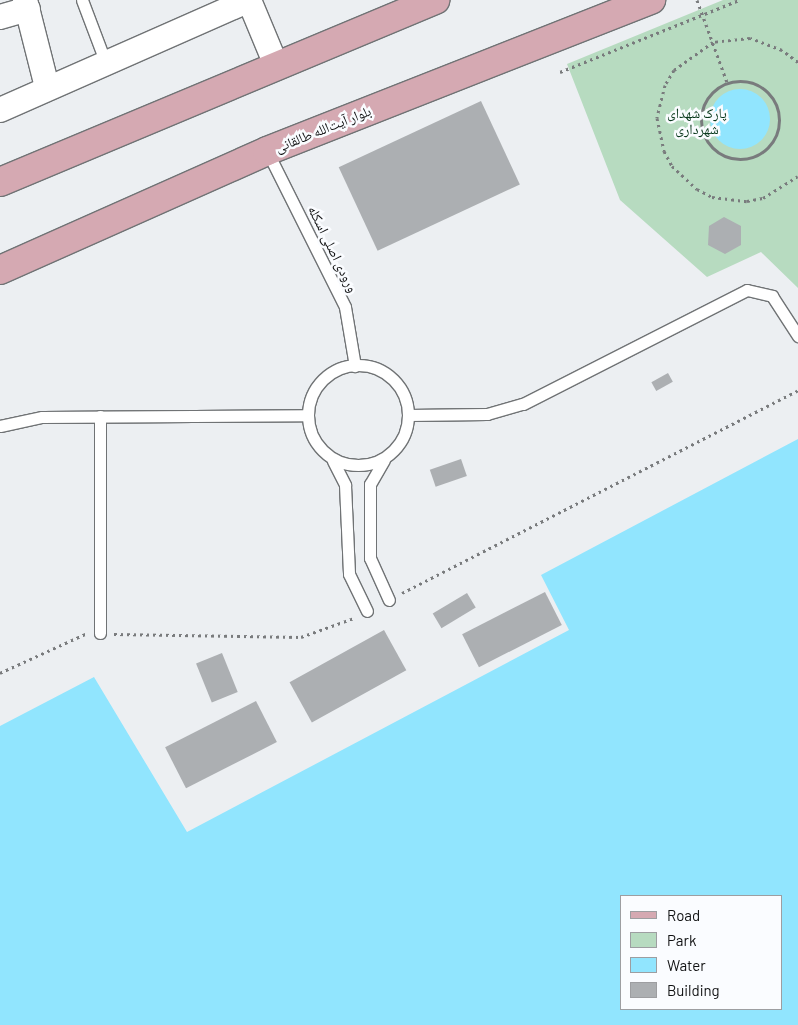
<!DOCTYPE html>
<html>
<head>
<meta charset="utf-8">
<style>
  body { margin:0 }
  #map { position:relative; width:798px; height:1025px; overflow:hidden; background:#eceff2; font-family:Barlow,"Noto Naskh Arabic",sans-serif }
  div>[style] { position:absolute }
  .green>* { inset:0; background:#b7dbc0 }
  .water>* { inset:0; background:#91e5fe }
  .round { border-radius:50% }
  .building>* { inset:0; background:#acafb2; transform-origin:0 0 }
  .path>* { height:3px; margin-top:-1.5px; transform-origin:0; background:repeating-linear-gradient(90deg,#797b7d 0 2.5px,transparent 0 6.5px) }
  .path>.ring { margin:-1.5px; padding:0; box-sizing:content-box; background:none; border:3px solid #797b7d; border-radius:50% }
  .roads { filter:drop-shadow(1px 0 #707375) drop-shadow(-1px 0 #707375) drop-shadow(0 1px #707375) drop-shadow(0 -1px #707375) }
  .service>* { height:11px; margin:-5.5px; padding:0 5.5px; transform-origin:5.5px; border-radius:5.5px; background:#fff }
  .service>.ring { margin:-5.5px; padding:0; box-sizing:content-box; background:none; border:11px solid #fff; border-radius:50% }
  .minor>* { height:24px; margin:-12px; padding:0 12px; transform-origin:12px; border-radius:12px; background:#fff }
  .primary>* { height:28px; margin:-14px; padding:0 14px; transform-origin:14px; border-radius:14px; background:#d5a9b2 }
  span { translate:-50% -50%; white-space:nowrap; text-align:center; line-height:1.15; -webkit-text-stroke:5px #fafcff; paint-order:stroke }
  .park-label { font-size:14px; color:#08381b }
  .street-label { font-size:14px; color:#111213 }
  .legend { position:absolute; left:620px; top:895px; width:162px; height:115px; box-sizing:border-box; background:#fafcff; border:1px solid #9d9ea1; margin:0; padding:6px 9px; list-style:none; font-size:15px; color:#111213 }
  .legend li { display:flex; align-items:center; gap:10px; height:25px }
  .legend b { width:25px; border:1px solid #9d9ea1 }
</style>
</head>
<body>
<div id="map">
  <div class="green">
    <div style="clip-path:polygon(723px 0,798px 0,798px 288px,761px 252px,707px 277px,620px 200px,567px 64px)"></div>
  </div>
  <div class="water">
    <div class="round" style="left:710px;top:89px;width:60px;height:60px"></div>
    <div style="clip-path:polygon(evenodd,798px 439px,798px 1025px,0 1025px,0 726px,94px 677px,187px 832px,569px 630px,541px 575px,798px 439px,782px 896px,782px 1009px,622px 1009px,622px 896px,782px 896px)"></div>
  </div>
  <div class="building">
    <div style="left:481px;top:101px;width:92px;height:157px;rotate:65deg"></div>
    <div style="clip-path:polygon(724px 217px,741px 226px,741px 245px,725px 254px,708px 245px,709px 226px)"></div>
    <div style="left:668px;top:373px;width:10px;height:19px;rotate:61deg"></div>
    <div style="left:461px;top:459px;width:18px;height:33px;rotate:71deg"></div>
    <div style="left:545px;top:592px;width:37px;height:93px;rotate:63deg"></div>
    <div style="left:467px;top:593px;width:17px;height:40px;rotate:59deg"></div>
    <div style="left:384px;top:630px;width:46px;height:108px;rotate:61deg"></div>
    <div style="left:222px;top:653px;width:42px;height:28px;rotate:68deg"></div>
    <div style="left:256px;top:701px;width:46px;height:102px;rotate:63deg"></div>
  </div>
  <div class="path">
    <div style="left:697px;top:0;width:87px;rotate:69.9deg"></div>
    <div style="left:798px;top:62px;width:20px;rotate:-143deg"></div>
    <div style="left:782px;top:50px;width:34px;rotate:-159deg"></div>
    <div style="left:750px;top:38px;width:37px;rotate:174deg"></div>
    <div style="left:713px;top:42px;width:48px;rotate:144.3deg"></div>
    <div style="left:674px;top:70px;width:17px;rotate:121deg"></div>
    <div style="left:665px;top:85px;width:34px;rotate:104deg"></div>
    <div style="left:657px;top:118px;width:34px;rotate:78deg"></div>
    <div style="left:664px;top:151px;width:17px;rotate:62deg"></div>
    <div style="left:672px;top:166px;width:34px;rotate:43deg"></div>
    <div style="left:697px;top:189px;width:17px;rotate:28deg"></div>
    <div style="left:712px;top:197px;width:35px;rotate:7deg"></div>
    <div style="left:747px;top:201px;width:16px;rotate:-11deg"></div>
    <div style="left:763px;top:198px;width:41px;rotate:-32.2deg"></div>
    <div style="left:560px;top:72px;width:193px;rotate:-21.9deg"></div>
    <div class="ring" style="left:701px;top:81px;width:75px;height:75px"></div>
    <div style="left:402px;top:593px;width:445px;rotate:-27.1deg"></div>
    <div style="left:114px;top:634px;width:187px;rotate:0.9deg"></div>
    <div style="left:301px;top:637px;width:56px;rotate:-19.7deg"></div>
    <div style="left:0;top:673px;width:94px;rotate:-24.6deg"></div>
  </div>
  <div class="roads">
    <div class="service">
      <div style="left:82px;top:0;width:65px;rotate:69.3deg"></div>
      <div style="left:267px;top:151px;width:174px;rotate:63.4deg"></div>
      <div style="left:345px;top:307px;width:60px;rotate:80.4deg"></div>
      <div class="ring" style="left:308px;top:365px;width:89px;height:89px"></div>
      <div style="left:408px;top:415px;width:79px;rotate:-0.7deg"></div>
      <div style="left:487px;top:414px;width:37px;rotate:-16deg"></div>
      <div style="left:523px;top:404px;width:251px;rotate:-27deg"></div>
      <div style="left:747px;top:290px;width:26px;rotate:13deg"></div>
      <div style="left:772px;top:296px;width:48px;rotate:57deg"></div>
      <div style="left:100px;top:416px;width:217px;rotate:90deg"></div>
      <div style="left:0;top:426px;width:43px;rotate:-12.1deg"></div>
      <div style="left:42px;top:417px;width:265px;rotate:-0.4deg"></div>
      <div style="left:384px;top:460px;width:28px;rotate:120deg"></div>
      <div style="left:370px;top:484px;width:74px;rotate:90deg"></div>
      <div style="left:370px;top:558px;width:46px;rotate:65.7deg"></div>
      <div style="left:333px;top:461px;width:27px;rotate:63deg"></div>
      <div style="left:345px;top:485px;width:89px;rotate:87.4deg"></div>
      <div style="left:349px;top:574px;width:41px;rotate:64.1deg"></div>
    </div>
    <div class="minor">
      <div style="left:25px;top:0;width:90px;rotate:75.8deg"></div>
      <div style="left:249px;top:0;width:70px;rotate:67.4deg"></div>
      <div style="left:0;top:17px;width:29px;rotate:-16deg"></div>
      <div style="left:0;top:110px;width:272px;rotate:-23.8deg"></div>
    </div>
    <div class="primary">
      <div style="left:0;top:182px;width:472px;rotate:-22.7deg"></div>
      <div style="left:0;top:270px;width:292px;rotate:-24deg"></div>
      <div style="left:267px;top:151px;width:413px;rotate:-21.5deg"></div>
    </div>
  </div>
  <div class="park-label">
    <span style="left:697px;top:121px">پارک شهدای<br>شهرداری</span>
  </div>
  <div class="street-label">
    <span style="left:323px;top:129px;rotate:-22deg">بلوار آیت‌الله طالقانی</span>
    <span style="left:333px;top:249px;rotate:64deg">ورودی اصلی اسکله</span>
  </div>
  <ul class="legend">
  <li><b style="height:6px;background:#d5a9b2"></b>Road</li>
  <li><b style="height:14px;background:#b7dbc0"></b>Park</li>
  <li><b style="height:14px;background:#91e5fe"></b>Water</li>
  <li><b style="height:14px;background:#acafb2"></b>Building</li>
  </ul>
</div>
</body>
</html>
